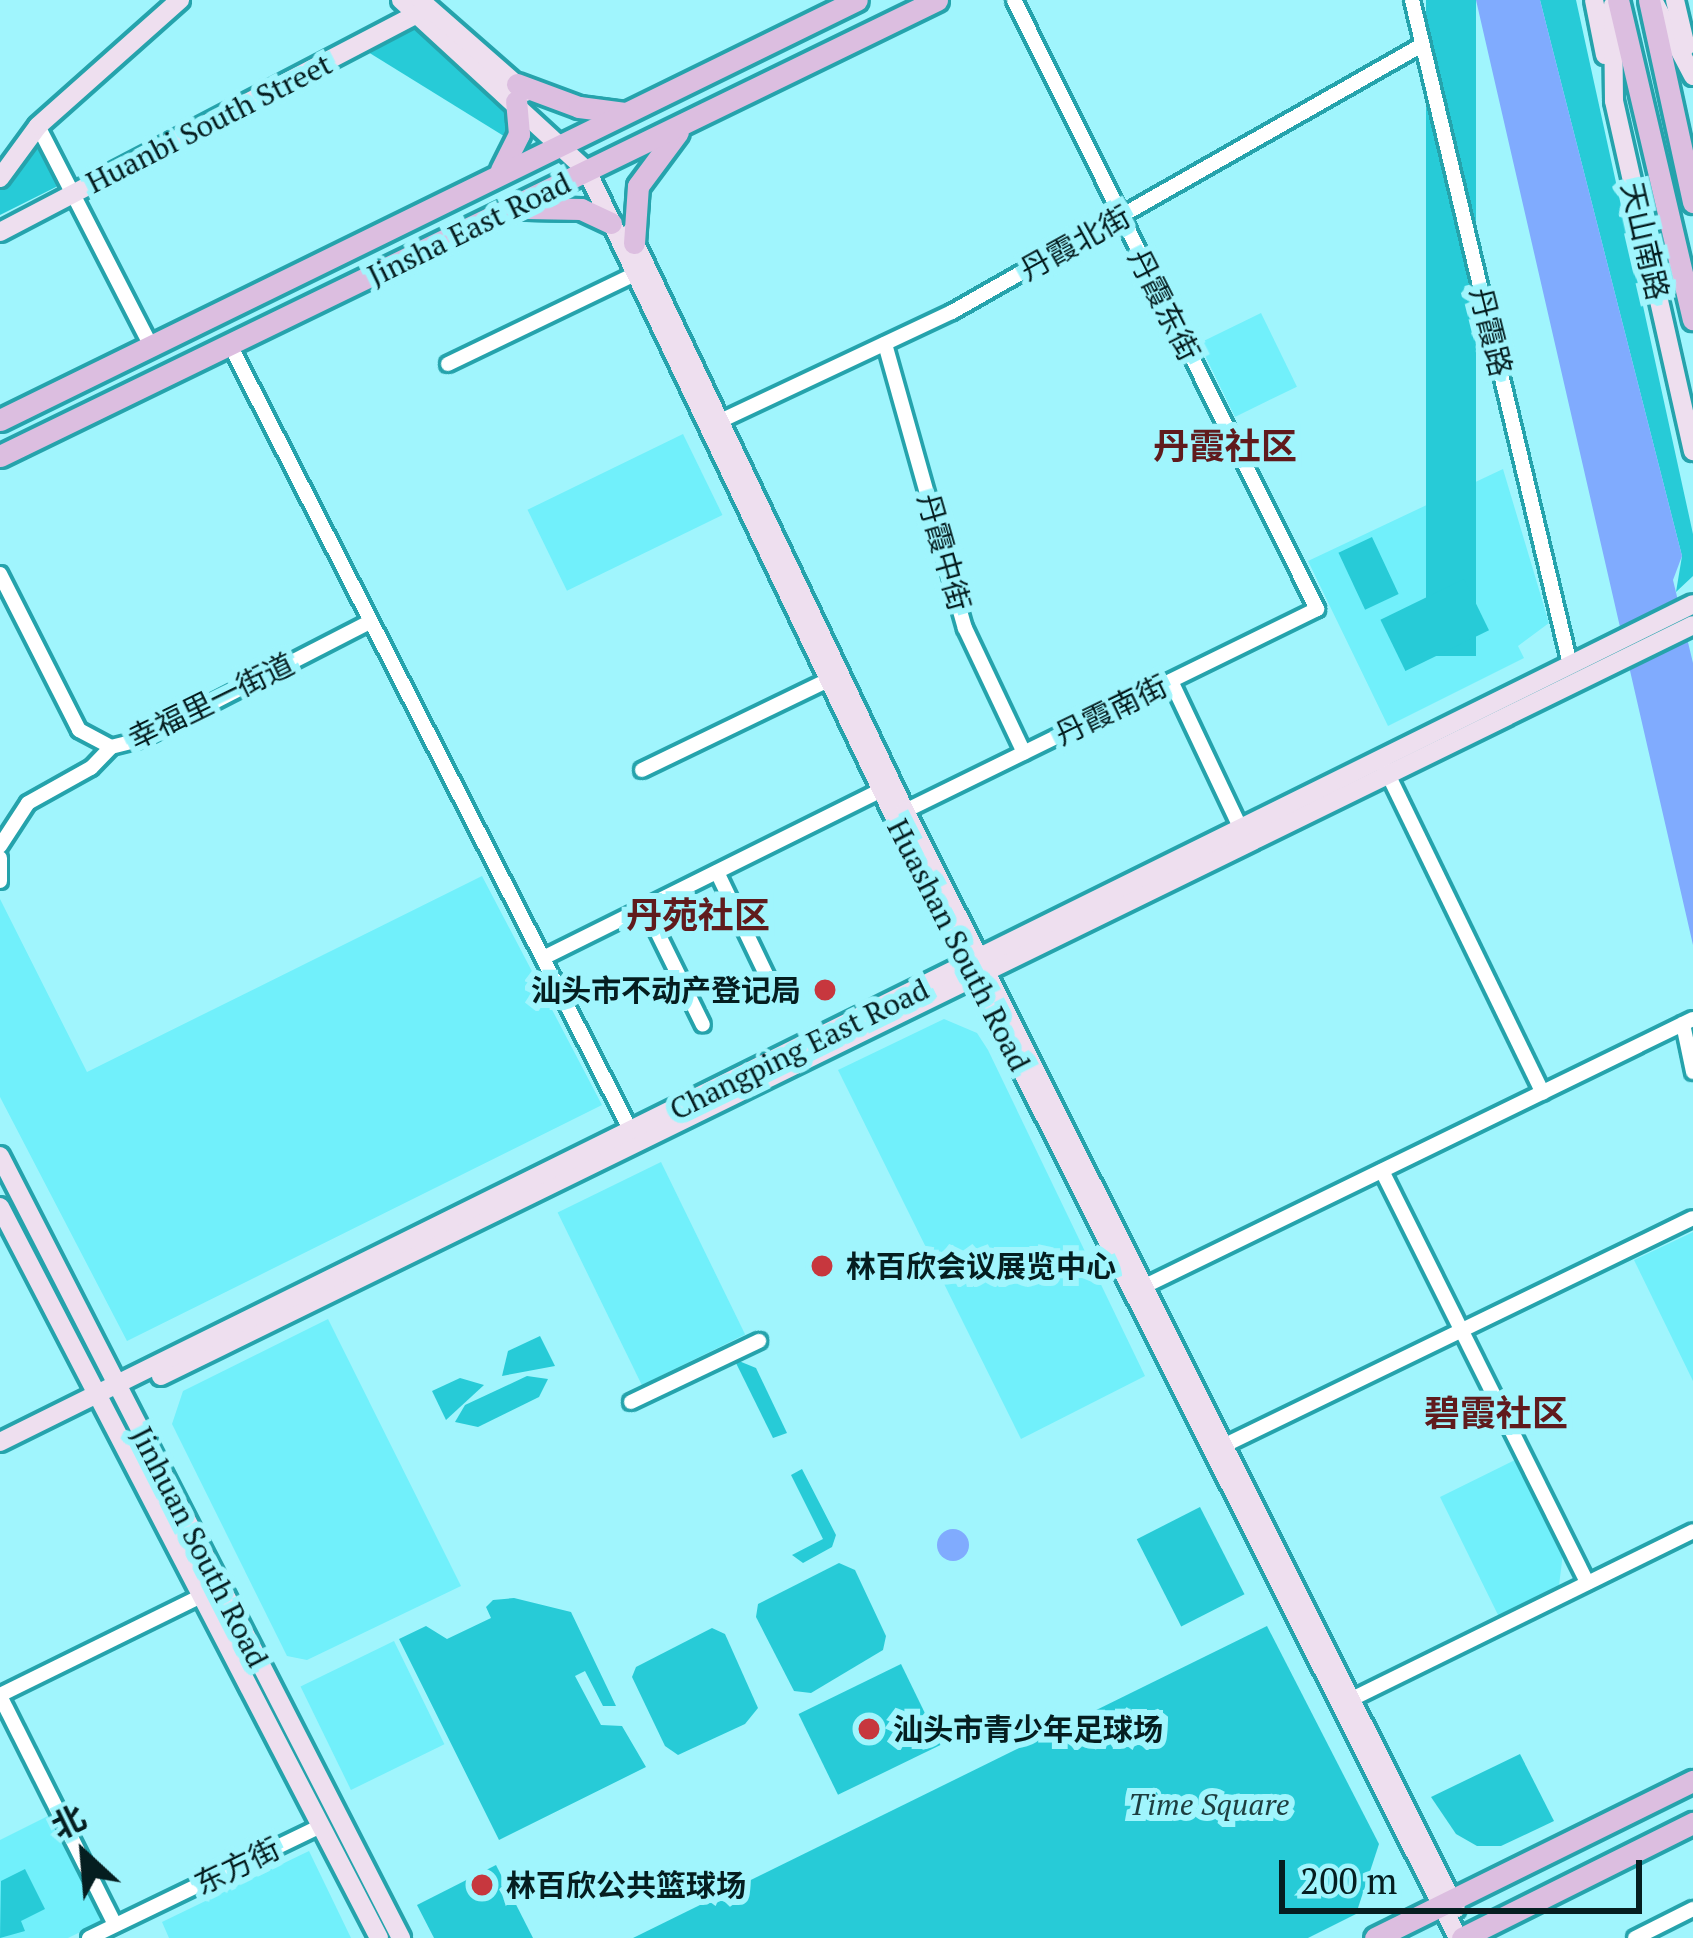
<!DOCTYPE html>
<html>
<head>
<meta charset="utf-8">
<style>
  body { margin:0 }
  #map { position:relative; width:1693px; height:1938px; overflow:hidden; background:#a0f5fd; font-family:"PT Serif","Noto Sans SC",serif }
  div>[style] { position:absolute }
  .built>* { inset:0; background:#71f0fb; transform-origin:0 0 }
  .green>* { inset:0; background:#27cbd7; transform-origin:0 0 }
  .water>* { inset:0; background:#80abfe }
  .round { border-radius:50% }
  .roads { filter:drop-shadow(3px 0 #25a3ac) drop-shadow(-3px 0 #25a3ac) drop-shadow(0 3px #25a3ac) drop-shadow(0 -3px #25a3ac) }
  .street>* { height:14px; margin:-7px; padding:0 7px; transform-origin:7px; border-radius:7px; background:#fff }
  .secondary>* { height:18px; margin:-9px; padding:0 9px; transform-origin:9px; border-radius:9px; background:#eedfef }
  .primary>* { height:21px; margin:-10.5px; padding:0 10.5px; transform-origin:10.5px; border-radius:10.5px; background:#dcbee0 }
  .dots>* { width:33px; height:33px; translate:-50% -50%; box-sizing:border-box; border:6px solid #a0f5fd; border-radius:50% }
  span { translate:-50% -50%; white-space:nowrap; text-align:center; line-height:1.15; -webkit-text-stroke:12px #a0f5fd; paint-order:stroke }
  .street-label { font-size:30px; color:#051e20 }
  .poi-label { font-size:30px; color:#051e20; font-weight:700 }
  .right { translate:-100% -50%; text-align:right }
  .left { translate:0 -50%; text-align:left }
  .park-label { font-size:30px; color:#1d3e40; font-style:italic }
  .quarter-label { font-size:36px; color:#601b1d; font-weight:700 }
  .north { position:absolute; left:24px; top:1794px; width:120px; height:120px; -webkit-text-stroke:9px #a0f5fd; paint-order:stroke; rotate:334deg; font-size:33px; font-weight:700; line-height:48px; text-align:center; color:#051e20 }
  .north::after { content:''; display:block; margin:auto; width:42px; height:54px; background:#051e20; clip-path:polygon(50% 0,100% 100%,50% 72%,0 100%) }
  .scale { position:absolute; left:1279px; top:1860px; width:363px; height:54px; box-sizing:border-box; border:6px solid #051e20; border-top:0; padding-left:15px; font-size:36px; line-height:42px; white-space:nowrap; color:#051e20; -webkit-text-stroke:9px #a0f5fd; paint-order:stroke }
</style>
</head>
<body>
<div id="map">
  <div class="built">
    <div style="left:1261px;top:313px;width:82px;height:69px;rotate:64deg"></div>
    <div style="left:683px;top:434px;width:90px;height:173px;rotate:64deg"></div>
    <div style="clip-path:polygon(1503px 469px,1549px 623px,1518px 646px,1524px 658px,1388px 726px,1308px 561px)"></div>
    <div style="clip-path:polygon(482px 876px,602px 1105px,127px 1341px,0 1097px,0 899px,87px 1072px)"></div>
    <div style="clip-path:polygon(944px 1019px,977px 1033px,988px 1050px,1145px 1376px,1021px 1439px,838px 1070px)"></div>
    <div style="left:661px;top:1162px;width:192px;height:115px;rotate:64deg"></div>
    <div style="clip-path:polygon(1693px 1232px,1693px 1381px,1634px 1260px)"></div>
    <div style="clip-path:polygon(328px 1319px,461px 1586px,307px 1660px,287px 1656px,172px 1424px,183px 1391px)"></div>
    <div style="clip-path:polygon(1517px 1459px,1563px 1553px,1558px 1594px,1501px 1621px,1440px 1497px)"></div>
    <div style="left:394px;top:1641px;width:115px;height:104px;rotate:64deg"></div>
    <div style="clip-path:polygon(50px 1815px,103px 1921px,68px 1938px,0 1938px,0 1840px)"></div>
    <div style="clip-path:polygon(309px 1851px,351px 1938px,169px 1938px,162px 1922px)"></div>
  </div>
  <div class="green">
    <div style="left:1426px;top:0;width:50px;height:656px"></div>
    <div style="clip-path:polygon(1540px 0,1576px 0,1693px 534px,1693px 576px,1676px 592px,1682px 556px)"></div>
    <div style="clip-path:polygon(416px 26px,505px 105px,507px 138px,368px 52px)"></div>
    <div style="clip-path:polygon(41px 143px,62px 184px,0 215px,0 190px)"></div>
    <div style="left:1372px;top:537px;width:63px;height:37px;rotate:65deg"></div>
    <div style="left:1464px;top:579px;width:57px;height:93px;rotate:64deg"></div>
    <div style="clip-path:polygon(540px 1336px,555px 1366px,502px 1376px,508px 1351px)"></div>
    <div style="clip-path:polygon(734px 1359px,756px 1368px,787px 1433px,773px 1438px)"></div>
    <div style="clip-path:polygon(527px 1376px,548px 1379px,539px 1397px,478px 1427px,455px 1422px,465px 1405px)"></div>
    <div style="clip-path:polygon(460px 1378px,484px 1385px,446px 1420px,432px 1391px)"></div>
    <div style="clip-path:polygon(802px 1469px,836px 1535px,832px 1547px,803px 1563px,792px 1555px,823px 1539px,791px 1475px)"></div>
    <div style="left:1200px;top:1507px;width:98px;height:71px;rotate:63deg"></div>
    <div style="clip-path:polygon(839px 1563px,855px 1570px,886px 1636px,883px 1650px,811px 1693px,794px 1691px,756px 1617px,758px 1604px)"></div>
    <div style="clip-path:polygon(514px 1598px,571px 1612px,616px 1706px,603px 1706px,585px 1671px,575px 1676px,601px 1725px,622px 1726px,646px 1767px,499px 1840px,399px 1639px,426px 1626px,447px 1639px,491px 1618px,486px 1607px,493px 1600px)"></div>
    <div style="clip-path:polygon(1267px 1626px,1379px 1844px,1356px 1914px,1308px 1938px,633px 1938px)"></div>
    <div style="clip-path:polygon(712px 1628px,725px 1634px,758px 1708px,745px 1724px,678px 1755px,665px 1746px,632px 1677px,636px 1667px)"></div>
    <div style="left:901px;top:1664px;width:90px;height:114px;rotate:64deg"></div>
    <div style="clip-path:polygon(1520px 1754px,1554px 1821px,1501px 1846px,1477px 1846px,1456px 1834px,1431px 1797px)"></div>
    <div style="clip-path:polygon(496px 1865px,533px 1938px,434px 1938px,417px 1905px)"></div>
    <div style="clip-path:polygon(25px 1869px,45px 1909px,21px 1921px,25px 1931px,0 1938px,1px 1881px)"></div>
  </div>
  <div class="water">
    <div style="clip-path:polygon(1476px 0,1540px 0,1682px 556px,1673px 580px,1693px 663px,1693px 945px)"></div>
    <div class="round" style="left:937px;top:1529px;width:32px;height:32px"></div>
  </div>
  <div class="roads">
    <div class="street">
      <div style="left:1412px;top:0;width:683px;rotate:76.62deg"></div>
      <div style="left:38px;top:126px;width:247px;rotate:62.8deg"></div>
      <div style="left:885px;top:344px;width:295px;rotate:74.3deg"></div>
      <div style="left:965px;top:628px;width:138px;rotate:64.7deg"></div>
      <div style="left:230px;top:345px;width:882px;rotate:62.97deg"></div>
      <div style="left:448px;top:364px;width:208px;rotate:-25.7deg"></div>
      <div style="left:718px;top:422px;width:259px;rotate:-25.2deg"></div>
      <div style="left:952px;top:312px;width:541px;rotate:-29.6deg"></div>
      <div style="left:0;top:574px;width:175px;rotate:63.1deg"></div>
      <div style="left:79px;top:730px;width:36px;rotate:28deg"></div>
      <div style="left:111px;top:747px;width:32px;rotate:-14deg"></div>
      <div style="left:142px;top:739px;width:256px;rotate:-27.2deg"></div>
      <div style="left:1171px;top:681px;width:164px;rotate:64.7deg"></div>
      <div style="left:1385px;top:768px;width:361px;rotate:64.1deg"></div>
      <div style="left:642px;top:770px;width:207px;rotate:-25.8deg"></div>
      <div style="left:905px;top:811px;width:459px;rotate:-26.1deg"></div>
      <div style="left:1317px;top:609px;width:680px;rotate:-116.45deg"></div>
      <div style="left:0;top:846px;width:51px;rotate:-56.9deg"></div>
      <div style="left:28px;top:803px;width:72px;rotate:-29.1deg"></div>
      <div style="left:91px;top:768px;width:29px;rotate:-46deg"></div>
      <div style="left:0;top:858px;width:23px;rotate:90deg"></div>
      <div style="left:717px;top:872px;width:132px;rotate:64.4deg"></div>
      <div style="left:645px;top:907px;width:131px;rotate:63.8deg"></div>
      <div style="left:543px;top:958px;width:377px;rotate:-26.4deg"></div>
      <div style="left:1683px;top:1024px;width:49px;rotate:78.2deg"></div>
      <div style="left:1382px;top:1171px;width:460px;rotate:63.5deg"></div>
      <div style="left:1143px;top:1287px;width:612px;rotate:-25.98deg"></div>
      <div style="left:631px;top:1402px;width:142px;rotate:-25.5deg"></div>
      <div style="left:1223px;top:1446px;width:522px;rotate:-25.88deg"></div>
      <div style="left:0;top:1695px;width:224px;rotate:-26.2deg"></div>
      <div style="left:0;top:1696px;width:256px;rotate:63.3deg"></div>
      <div style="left:1350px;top:1700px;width:382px;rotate:-26.2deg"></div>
      <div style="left:89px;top:1938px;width:258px;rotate:-25.8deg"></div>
      <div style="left:1635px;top:1938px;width:65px;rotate:-26.6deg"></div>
    </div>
    <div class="secondary">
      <div style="left:401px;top:0;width:253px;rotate:42.6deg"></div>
      <div style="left:587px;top:171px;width:714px;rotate:64.55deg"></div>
      <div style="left:894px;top:816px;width:1256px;rotate:63.31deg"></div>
      <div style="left:420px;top:0;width:140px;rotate:41.2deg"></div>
      <div style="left:1594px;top:0;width:56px;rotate:78.7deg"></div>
      <div style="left:1653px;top:0;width:86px;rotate:62.2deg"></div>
      <div style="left:1675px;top:0;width:48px;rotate:76.8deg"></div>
      <div style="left:1613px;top:5px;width:96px;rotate:89.4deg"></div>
      <div style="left:1614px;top:101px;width:359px;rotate:77.3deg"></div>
      <div style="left:0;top:178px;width:64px;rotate:-53.8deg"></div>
      <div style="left:38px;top:126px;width:190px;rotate:-41.6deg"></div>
      <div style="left:0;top:232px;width:471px;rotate:-27.6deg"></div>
      <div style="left:630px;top:233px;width:640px;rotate:64.56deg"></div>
      <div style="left:905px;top:811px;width:1228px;rotate:63.35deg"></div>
      <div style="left:0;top:1156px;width:879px;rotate:62.85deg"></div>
      <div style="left:0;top:1207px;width:823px;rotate:62.59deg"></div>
      <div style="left:161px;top:1376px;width:1706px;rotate:-26.11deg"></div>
      <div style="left:0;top:1442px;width:1889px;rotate:-26.33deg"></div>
    </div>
    <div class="primary">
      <div style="left:1618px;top:0;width:328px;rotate:76.8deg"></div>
      <div style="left:1649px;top:0;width:207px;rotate:77.7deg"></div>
      <div style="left:517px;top:84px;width:66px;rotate:20.4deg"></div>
      <div style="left:579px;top:107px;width:46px;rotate:7.4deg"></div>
      <div style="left:501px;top:170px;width:40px;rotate:-63.4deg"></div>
      <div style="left:519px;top:134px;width:33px;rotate:-95deg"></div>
      <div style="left:526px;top:208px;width:55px;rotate:1deg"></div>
      <div style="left:581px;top:209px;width:33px;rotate:25deg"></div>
      <div style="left:634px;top:243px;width:57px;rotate:-86deg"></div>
      <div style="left:638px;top:186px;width:67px;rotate:-53.5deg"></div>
      <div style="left:0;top:420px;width:954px;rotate:-26.11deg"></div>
      <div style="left:0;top:456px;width:1042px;rotate:-25.95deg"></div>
      <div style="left:1375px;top:1938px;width:355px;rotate:-26.3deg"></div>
      <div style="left:1462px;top:1938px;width:258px;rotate:-26.5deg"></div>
    </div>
  </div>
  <div class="dots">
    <div style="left:825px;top:990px;background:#c7373e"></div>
    <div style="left:822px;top:1266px;background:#c7373e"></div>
    <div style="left:869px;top:1729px;background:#c7373e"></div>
    <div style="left:482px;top:1885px;background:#c7373e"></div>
  </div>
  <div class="street-label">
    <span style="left:209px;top:123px;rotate:-27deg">Huanbi South Street</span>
    <span style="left:469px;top:229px;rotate:-26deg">Jinsha East Road</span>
    <span style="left:1645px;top:241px;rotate:77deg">天山南路</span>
    <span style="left:1075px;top:243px;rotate:-29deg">丹霞北街</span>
    <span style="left:1164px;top:305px;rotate:63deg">丹霞东街</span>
    <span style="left:1491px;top:332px;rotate:76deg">丹霞路</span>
    <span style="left:944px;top:552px;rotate:74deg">丹霞中街</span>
    <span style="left:211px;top:701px;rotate:-26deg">幸福里一街道</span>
    <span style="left:1111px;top:710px;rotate:-26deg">丹霞南街</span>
    <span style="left:959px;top:945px;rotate:63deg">Huashan South Road</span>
    <span style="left:799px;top:1049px;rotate:-26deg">Changping East Road</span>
    <span style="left:200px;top:1547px;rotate:63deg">Jinhuan South Road</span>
    <span style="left:237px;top:1866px;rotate:-26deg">东方街</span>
  </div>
  <div class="poi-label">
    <span class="right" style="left:801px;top:990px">汕头市不动产登记局</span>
    <span class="left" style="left:846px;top:1266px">林百欣会议展览中心</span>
    <span class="left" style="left:893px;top:1729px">汕头市青少年足球场</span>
    <span class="left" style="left:506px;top:1885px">林百欣公共篮球场</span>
  </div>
  <div class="park-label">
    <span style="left:1209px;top:1804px">Time Square</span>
  </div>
  <div class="quarter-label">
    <span style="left:1225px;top:446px">丹霞社区</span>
    <span style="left:698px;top:915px">丹苑社区</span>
    <span style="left:1496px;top:1413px">碧霞社区</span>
  </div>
  <div class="north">北</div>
  <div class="scale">200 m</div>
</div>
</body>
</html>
